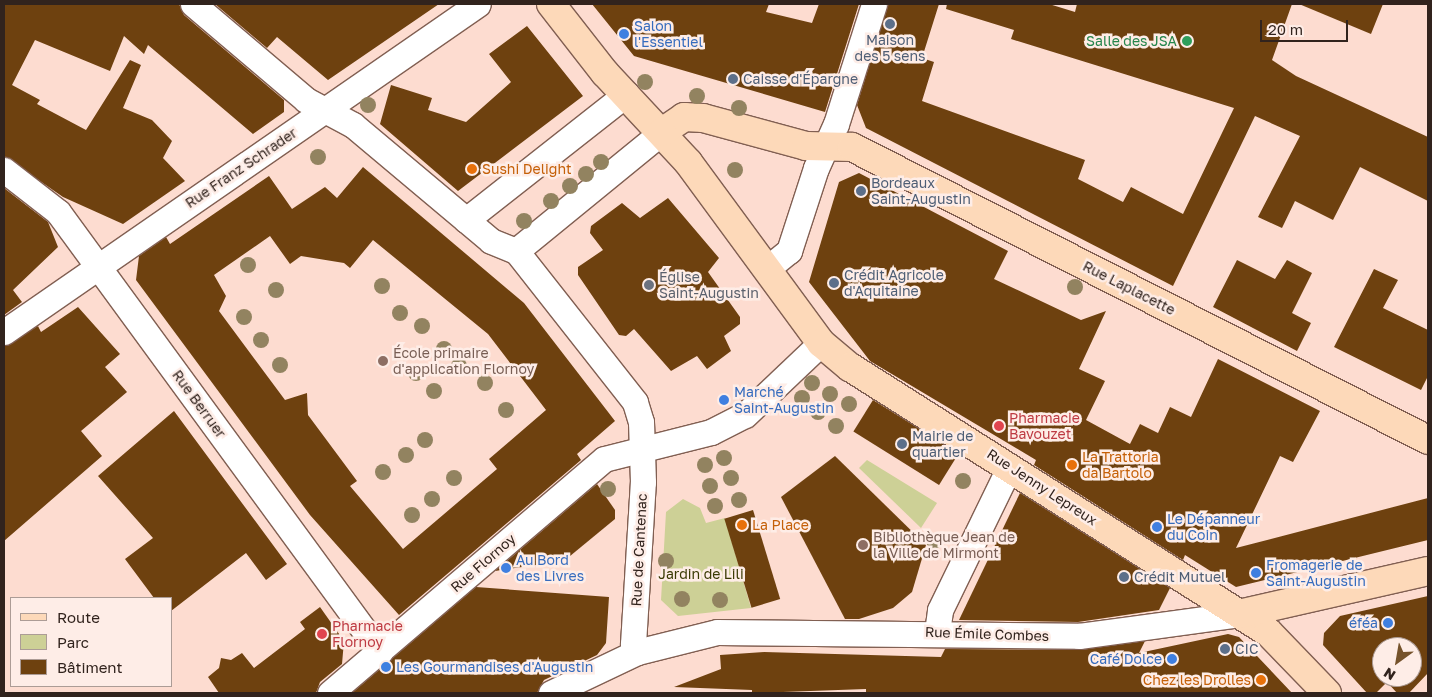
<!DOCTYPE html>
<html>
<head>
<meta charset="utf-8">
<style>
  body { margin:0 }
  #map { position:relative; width:1432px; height:697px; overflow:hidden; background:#fddcd0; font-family:"Golos Text",sans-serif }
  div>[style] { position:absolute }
  .green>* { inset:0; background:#cdd096 }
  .building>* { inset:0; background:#6e410f; transform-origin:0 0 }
  .roads { filter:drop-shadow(1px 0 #815f52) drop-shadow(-1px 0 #815f52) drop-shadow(0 1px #815f52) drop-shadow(0 -1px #815f52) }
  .street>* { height:25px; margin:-12.5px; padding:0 12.5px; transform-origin:12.5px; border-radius:12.5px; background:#fff }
  .secondary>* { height:28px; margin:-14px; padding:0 14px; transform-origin:14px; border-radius:14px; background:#fdd9b9 }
  .trees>* { width:16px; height:16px; margin:-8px; border-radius:50%; background:#928360 }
  .dots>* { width:14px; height:14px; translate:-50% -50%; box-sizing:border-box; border:2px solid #feede7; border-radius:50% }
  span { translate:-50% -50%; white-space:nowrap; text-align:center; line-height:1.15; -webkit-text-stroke:5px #feede7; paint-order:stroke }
  .shop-label { font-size:14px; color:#366cbe }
  .left { translate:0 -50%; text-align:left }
  .right { translate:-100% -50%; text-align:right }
  .service-label { font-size:14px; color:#4e5e75 }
  .leisure-label { font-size:14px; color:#27864d }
  .street-label { font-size:14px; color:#31231d }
  .food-label { font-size:14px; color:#c56008 }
  .worship-label { font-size:14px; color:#5b616d }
  .education-label { font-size:14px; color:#785e54 }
  .health-label { font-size:14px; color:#be3a42 }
  .park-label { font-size:14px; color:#3a3a04 }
  .frame { position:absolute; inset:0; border:5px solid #31231d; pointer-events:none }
  .legend { position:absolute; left:10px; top:597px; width:162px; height:90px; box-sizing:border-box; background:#feede7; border:1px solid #ac9c96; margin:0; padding:6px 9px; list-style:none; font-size:15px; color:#31231d }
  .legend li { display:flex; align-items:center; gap:10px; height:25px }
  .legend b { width:25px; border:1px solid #ac9c96 }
  .north { position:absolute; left:1372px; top:637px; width:50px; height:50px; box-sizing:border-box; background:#feede7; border:1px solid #ac9c96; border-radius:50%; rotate:212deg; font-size:14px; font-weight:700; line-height:20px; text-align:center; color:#31231d }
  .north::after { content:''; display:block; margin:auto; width:18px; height:22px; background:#75522b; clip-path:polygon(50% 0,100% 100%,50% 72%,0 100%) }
  .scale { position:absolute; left:1260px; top:20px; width:88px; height:22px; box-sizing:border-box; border:2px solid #31231d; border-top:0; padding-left:6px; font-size:15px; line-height:18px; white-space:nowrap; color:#31231d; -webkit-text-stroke:4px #feede7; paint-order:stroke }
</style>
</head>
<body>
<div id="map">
  <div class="green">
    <div style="clip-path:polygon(867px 460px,937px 503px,921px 528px,859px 468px)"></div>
    <div style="clip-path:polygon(683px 499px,700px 508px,706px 523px,725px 518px,751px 608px,678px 616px,661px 600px,666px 512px)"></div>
  </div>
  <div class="building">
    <div style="clip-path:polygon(4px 4px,179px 4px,184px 15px,284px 100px,284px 112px,253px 134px,148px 45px,144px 54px,124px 36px,110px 71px,35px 40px,12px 85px,40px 100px,37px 104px,86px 130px,130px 60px,141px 65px,123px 108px,152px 120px,172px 141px,163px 158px,185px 181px,123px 224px,63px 197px,4px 156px)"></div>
    <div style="clip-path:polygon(215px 4px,439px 4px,328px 80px,277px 37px,267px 48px)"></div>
    <div style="clip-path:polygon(592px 4px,769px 4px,766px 12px,812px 23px,819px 4px,859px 4px,825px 112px,634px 56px)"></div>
    <div style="clip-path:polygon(888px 4px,939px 4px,922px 58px,934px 62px,922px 101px,1085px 160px,1078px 179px,1123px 202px,1131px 187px,1183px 214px,1234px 108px,1011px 39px,1014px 30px,946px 9px,947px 4px,1049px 4px,1075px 12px,1077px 4px,1292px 4px,1272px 60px,1296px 76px,1428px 137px,1428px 201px,1360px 167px,1333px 220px,1295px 201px,1282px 228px,1258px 217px,1300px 136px,1255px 116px,1173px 286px,866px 128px,857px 105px)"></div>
    <div style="clip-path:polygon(1299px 4px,1383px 4px,1371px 34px)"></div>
    <div style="clip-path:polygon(527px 26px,583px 96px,458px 191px,380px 124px,391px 85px,432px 98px,428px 110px,466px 122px,511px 82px,489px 54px)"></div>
    <div style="clip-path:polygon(evenodd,363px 167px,524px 303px,615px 421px,577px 454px,581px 460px,399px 615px,310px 515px,136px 280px,139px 256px,166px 237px,170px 244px,269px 176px,292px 209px,325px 187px,337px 198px,363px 167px,270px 236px,290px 264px,301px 256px,344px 263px,350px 268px,373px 240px,488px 334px,546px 410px,489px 459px,497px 469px,403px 549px,350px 486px,357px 481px,308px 415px,307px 393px,285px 400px,219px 311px,226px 296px,214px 275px,270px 236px)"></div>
    <div style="clip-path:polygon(859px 173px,1008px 251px,994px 279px,1081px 320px,1106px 311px,1079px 369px,1105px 381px,1086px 420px,1130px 444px,1140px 424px,1158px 433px,1170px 407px,1191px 417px,1218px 359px,1320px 411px,1293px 462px,1280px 456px,1236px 548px,1428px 498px,1428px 540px,1236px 587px,1185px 555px,1183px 560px,1034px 465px,1036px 460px,870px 361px,809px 282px,839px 182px)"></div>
    <div style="clip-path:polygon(4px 188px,48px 222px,58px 247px,13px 290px,22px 302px,4px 315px)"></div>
    <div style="clip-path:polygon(668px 198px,719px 258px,708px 272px,740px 317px,740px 324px,724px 336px,731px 351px,707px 369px,697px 356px,671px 371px,634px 329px,626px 336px,619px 335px,578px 275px,578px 267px,603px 250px,590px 233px,591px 226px,622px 203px,640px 218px)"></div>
    <div style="clip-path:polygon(1237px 260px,1275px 279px,1287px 260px,1312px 273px,1292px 313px,1311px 323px,1297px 351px,1213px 307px)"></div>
    <div style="clip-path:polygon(1374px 269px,1398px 280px,1383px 308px,1428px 330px,1428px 376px,1421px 390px,1334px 347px)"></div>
    <div style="clip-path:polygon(78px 307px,120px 354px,105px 367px,127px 392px,81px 431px,102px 456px,4px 541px,4px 346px,38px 326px,41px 332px)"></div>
    <div style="left:873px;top:400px;width:101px;height:37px;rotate:32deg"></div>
    <div style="clip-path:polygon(174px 411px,287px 564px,266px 580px,246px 553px,171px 611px,171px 598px,154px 598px,125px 559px,153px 538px,98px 476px)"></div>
    <div style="clip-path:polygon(835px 456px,926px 545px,912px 592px,893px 608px,859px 619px,845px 619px,781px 497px)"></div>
    <div style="clip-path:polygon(597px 484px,615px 510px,615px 519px,564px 561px,495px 571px)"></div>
    <div style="clip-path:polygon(1020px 493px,1170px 588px,1159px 610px,1078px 622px,959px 620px)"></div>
    <div style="left:753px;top:510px;width:93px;height:30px;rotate:73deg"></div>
    <div style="clip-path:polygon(476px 587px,609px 597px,606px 643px,597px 655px,544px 680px,537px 693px,352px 693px)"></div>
    <div style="clip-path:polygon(evenodd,1428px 596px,1428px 673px,1409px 693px,1397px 693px,1387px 682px,1376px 693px,1367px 693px,1323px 645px,1324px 633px,1340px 616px,1428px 596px,1382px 647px,1412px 647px,1412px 677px,1382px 677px,1382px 647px)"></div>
    <div style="clip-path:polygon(320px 607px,344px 641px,342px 664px,320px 682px,316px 693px,219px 693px,208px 677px,219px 668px,221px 658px,231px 660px,242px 653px,254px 668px,305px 629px,300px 622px)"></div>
    <div style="clip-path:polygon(1228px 634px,1239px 637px,1292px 693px,866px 693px,866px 689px,752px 693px,752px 690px,674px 687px,721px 669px,720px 655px,764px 652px,941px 657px,945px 649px,1079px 650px,1145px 641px,1139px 653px)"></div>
  </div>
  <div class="roads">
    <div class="street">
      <div style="left:193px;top:4px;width:148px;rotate:40.3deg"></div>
      <div style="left:306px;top:100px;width:53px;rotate:28deg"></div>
      <div style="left:353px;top:125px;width:180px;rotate:40deg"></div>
      <div style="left:491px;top:241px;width:27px;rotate:22deg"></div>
      <div style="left:4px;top:170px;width:68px;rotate:37.9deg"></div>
      <div style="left:58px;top:212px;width:545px;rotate:53.8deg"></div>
      <div style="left:466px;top:220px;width:204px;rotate:-38.2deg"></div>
      <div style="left:769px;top:267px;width:26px;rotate:-39deg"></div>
      <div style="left:789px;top:251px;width:87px;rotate:-72deg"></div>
      <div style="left:816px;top:168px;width:48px;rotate:-65.6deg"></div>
      <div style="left:836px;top:124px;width:126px;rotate:-72.4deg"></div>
      <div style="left:4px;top:332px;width:576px;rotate:-34.68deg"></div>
      <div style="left:937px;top:632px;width:22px;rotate:-82deg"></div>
      <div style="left:940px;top:610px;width:158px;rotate:-64.1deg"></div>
      <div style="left:637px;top:652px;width:9px;rotate:-117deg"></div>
      <div style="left:633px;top:644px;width:162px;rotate:-86.5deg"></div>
      <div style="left:643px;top:482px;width:60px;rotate:-91.9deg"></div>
      <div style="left:641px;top:422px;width:21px;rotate:-107deg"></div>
      <div style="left:635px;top:402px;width:192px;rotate:-128.2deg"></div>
      <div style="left:516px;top:251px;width:188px;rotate:-39.2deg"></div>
      <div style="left:330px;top:693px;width:360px;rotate:-40.5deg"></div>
      <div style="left:604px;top:459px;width:110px;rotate:-14.2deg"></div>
      <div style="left:711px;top:432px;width:38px;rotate:-27deg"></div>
      <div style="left:745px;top:415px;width:105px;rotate:-43.5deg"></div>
      <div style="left:551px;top:693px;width:95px;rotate:-25.5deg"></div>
      <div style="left:637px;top:652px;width:82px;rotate:-14deg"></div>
      <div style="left:717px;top:632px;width:362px;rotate:0.6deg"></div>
      <div style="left:1079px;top:636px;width:162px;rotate:-7.8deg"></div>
    </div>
    <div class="secondary">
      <div style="left:551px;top:4px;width:88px;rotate:52deg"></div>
      <div style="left:605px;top:73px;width:122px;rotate:47deg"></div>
      <div style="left:688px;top:162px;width:225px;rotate:53.7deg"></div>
      <div style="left:821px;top:343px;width:38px;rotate:40deg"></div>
      <div style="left:850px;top:367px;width:495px;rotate:32.4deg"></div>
      <div style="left:1268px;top:632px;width:85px;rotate:46deg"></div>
      <div style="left:662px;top:132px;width:27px;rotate:-34deg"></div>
      <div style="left:684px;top:117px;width:19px;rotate:3deg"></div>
      <div style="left:703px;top:118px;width:107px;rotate:15.2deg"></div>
      <div style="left:806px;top:146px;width:46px;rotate:1.2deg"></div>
      <div style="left:852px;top:147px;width:646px;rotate:26.96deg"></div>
      <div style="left:1239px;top:614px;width:194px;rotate:-12.8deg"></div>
    </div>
  </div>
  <div class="trees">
    <div style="left:645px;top:82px"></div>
    <div style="left:697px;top:96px"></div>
    <div style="left:368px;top:105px"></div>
    <div style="left:739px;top:108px"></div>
    <div style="left:318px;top:157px"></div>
    <div style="left:601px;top:162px"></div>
    <div style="left:735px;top:170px"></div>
    <div style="left:586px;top:174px"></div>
    <div style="left:570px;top:186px"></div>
    <div style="left:551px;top:201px"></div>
    <div style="left:524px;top:221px"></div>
    <div style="left:248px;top:265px"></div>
    <div style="left:382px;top:286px"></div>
    <div style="left:1075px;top:287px"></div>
    <div style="left:276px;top:290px"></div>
    <div style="left:400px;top:313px"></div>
    <div style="left:244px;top:317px"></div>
    <div style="left:422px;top:326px"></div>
    <div style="left:261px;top:340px"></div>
    <div style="left:444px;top:349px"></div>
    <div style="left:280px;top:365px"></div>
    <div style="left:459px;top:366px"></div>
    <div style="left:416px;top:373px"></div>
    <div style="left:485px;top:383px"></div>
    <div style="left:812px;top:383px"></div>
    <div style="left:434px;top:391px"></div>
    <div style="left:830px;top:394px"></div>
    <div style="left:802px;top:398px"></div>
    <div style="left:849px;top:404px"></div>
    <div style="left:506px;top:410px"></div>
    <div style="left:818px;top:412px"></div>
    <div style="left:836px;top:426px"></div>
    <div style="left:425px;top:440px"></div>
    <div style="left:406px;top:455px"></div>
    <div style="left:724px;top:458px"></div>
    <div style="left:705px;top:465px"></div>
    <div style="left:383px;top:472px"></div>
    <div style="left:454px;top:478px"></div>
    <div style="left:731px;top:478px"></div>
    <div style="left:963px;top:481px"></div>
    <div style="left:710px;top:486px"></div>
    <div style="left:608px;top:489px"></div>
    <div style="left:432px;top:499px"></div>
    <div style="left:739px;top:500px"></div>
    <div style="left:715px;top:506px"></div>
    <div style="left:412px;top:515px"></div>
    <div style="left:934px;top:541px"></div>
    <div style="left:666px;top:561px"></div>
    <div style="left:682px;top:599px"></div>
    <div style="left:720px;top:600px"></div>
  </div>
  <div class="dots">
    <div style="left:890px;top:24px;background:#5c6f8a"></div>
    <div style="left:624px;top:34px;background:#3f7fe0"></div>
    <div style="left:1187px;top:41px;background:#2e9e5b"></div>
    <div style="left:733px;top:79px;background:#5c6f8a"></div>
    <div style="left:472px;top:169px;background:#e8710a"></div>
    <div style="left:861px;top:191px;background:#5c6f8a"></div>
    <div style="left:834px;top:283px;background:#5c6f8a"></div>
    <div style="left:649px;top:285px;background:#6b7280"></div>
    <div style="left:383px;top:361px;background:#8d6e63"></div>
    <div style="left:724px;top:400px;background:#3f7fe0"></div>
    <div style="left:999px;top:426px;background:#e0444e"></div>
    <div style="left:902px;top:444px;background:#5c6f8a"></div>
    <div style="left:1072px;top:465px;background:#e8710a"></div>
    <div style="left:742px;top:525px;background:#e8710a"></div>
    <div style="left:1157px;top:527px;background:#3f7fe0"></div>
    <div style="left:863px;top:545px;background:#8d6e63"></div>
    <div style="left:506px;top:568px;background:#3f7fe0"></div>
    <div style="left:1256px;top:573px;background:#3f7fe0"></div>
    <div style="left:1124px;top:577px;background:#5c6f8a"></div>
    <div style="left:1388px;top:623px;background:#3f7fe0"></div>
    <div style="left:322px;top:634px;background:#e0444e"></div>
    <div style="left:1225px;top:649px;background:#5c6f8a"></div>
    <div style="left:1172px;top:659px;background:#3f7fe0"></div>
    <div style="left:386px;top:667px;background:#3f7fe0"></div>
    <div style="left:1261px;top:680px;background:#e8710a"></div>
  </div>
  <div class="shop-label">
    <span class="left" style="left:634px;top:34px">Salon<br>l'Essentiel</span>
    <span class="left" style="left:734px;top:400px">Marché<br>Saint-Augustin</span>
    <span class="left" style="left:1167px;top:527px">Le Dépanneur<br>du Coin</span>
    <span class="left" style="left:516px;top:568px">Au Bord<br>des Livres</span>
    <span class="left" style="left:1266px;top:573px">Fromagerie de<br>Saint-Augustin</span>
    <span class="right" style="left:1378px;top:623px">éféa</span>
    <span class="right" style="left:1162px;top:659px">Café Dolce</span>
    <span class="left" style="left:396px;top:667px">Les Gourmandises d'Augustin</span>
  </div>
  <div class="service-label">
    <span style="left:890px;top:48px">Maison<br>des 5 sens</span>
    <span class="left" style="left:743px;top:79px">Caisse d'Épargne</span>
    <span class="left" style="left:871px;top:191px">Bordeaux<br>Saint-Augustin</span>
    <span class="left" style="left:844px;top:283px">Crédit Agricole<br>d'Aquitaine</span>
    <span class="left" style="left:912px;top:444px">Mairie de<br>quartier</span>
    <span class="left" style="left:1134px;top:577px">Crédit Mutuel</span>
    <span class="left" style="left:1235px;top:649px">CIC</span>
  </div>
  <div class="leisure-label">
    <span class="right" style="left:1177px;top:41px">Salle des JSA</span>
  </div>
  <div class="street-label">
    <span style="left:241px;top:168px;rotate:-34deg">Rue Franz Schrader</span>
    <span style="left:1129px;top:288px;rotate:27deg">Rue Laplacette</span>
    <span style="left:199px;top:404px;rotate:54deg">Rue Berruer</span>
    <span style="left:1042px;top:487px;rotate:33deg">Rue Jenny Lepreux</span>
    <span style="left:639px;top:550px;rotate:-87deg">Rue de Cantenac</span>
    <span style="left:483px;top:563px;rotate:-41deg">Rue Flornoy</span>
    <span style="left:987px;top:634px;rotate:2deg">Rue Émile Combes</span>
  </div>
  <div class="food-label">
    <span class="left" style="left:482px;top:169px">Sushi Delight</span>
    <span class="left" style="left:1082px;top:465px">La Trattoria<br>da Bartolo</span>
    <span class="left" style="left:752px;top:525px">La Place</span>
    <span class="right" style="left:1251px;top:680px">Chez les Drolles</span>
  </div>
  <div class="worship-label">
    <span class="left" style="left:659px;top:285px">Église<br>Saint-Augustin</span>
  </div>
  <div class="education-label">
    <span class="left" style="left:393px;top:361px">École primaire<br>d'application Flornoy</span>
    <span class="left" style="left:873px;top:545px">Bibliothèque Jean de<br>la Ville de Mirmont</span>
  </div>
  <div class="health-label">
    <span class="left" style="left:1009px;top:426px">Pharmacie<br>Bavouzet</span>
    <span class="left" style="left:332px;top:634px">Pharmacie<br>Flornoy</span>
  </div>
  <div class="park-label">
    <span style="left:701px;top:574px">Jardin de Lili</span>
  </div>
  <div class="frame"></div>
  <ul class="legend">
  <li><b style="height:6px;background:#fdd9b9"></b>Route</li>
  <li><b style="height:14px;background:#cdd096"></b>Parc</li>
  <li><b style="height:14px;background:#6e410f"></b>Bâtiment</li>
  </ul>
  <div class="north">N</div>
  <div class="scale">20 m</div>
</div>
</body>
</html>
